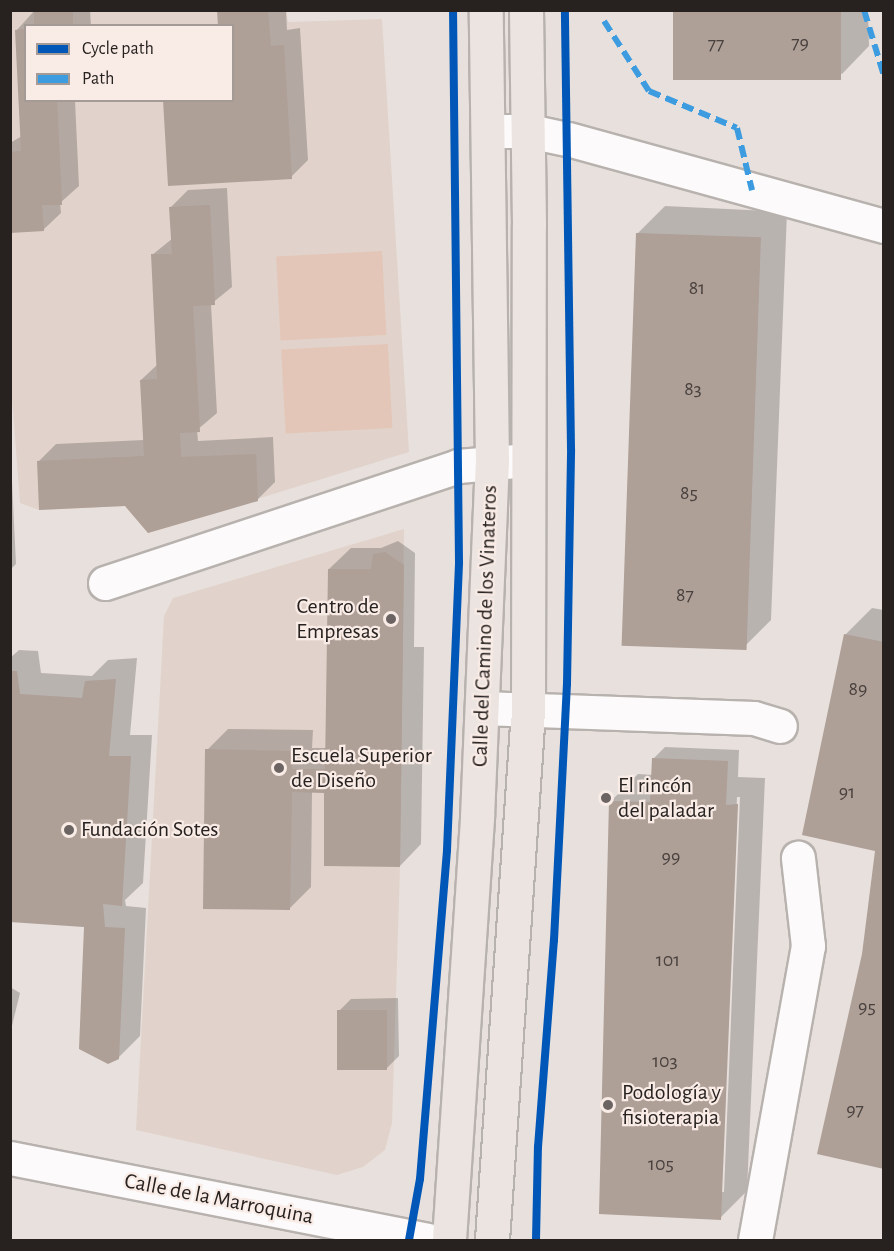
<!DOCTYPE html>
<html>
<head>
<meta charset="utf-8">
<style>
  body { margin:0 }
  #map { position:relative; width:894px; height:1251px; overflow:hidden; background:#e8e0dc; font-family:"Alegreya Sans",sans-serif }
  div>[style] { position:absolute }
  .built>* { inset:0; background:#e1d3cb }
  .green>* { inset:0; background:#e3c6b7; transform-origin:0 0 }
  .shadow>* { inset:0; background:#0003 }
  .building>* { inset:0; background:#ae9f97; transform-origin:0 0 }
  .roads { filter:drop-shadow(2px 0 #b8b2ae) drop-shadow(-2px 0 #b8b2ae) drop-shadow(0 2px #b8b2ae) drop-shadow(0 -2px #b8b2ae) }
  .minor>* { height:33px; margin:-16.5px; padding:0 16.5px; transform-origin:16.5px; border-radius:16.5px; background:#fcfafa }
  .major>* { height:33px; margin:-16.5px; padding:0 16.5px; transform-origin:16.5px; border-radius:16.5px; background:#ece4e0 }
  .quiet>* { height:6px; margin-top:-3px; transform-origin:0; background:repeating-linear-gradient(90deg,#3d9ce0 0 12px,transparent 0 18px) }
  .cycleway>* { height:8px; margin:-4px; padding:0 4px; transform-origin:4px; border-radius:4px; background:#0057b8 }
  .dots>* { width:16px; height:16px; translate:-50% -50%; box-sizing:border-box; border:3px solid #f9ebe5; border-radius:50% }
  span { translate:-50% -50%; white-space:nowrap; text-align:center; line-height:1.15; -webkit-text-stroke:4.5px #f9ebe5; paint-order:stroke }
  .number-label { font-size:20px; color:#49413e }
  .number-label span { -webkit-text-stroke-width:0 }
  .poi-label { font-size:22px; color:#272220 }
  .right { translate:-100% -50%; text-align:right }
  .left { translate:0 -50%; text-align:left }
  .street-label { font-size:22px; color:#272220 }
  .frame { position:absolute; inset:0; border:12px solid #272220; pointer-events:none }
  .legend { position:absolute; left:24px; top:24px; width:210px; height:78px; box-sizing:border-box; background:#f9ebe5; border:2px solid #a59b96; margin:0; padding:8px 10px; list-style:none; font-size:18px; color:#272220 }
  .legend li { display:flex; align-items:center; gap:12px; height:30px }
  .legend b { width:30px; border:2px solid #a59b96 }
</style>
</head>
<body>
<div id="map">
  <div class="built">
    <div style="clip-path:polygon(evenodd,286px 10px,288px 22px,382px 19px,409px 452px,148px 533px,125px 506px,39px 510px,20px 503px,10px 372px,10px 11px,286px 10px,26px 26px,232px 26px,232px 100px,26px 100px,26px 26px)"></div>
    <div style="clip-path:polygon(404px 529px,400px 867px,392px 1123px,385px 1150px,363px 1167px,337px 1175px,136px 1130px,164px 616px,173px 598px)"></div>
  </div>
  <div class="green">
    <div style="left:382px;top:251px;width:84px;height:106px;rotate:87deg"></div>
    <div style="left:388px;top:344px;width:84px;height:107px;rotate:87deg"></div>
  </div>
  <div class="shadow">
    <div style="clip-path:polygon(35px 10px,90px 10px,91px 26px,26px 26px,26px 100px,75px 100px,79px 186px,60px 203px,61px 213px,43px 230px,10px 232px,10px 143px,22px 136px,16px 31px)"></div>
    <div style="clip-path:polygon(219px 10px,286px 10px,287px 30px,300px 28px,308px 160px,291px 177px,232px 100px,232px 26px)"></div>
    <div style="clip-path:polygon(675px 10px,868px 10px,869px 46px,842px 74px)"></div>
    <div style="clip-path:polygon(227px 188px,232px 287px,211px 304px,217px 413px,197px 430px,198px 441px,273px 437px,275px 482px,258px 499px,126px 504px,38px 462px,56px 444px,144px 440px,141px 380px,158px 364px,152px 255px,173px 238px,171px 207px,188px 190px)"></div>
    <div style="clip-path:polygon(665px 206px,787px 212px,771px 620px,744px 647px,638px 233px)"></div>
    <div style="clip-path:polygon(10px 439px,16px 564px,10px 570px)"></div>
    <div style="clip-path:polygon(398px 541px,415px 553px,414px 647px,424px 647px,421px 844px,400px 866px,326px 791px,312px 791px,311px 887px,289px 909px,207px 750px,228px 729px,313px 730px,312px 748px,327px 748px,329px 569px,351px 548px,381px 548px)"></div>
    <div style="clip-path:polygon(872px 608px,884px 610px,884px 1168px,863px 954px,877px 850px,845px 635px)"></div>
    <div style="clip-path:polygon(19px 650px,38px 651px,41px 673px,92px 676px,108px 660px,137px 658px,130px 735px,152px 735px,143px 883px,125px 900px,126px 906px,146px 908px,140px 1036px,118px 1058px,86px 926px,10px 920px,10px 658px)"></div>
    <div style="clip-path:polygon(evenodd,665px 747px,739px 750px,738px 777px,765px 778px,747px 1191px,720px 1218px,611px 801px,638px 774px,653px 775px,653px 759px,665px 747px,737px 797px,740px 797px,724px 1192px,721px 1192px,737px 797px)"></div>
    <div style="clip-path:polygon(10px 987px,20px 993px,10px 1034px)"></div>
    <div style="clip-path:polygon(398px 998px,399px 1056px,387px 1068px,339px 1011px,351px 999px)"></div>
  </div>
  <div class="building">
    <div style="left:34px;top:10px;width:39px;height:16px"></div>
    <div style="clip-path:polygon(217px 10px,268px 10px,271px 46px,284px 45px,292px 179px,168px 186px,163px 100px,232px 100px,232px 26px,218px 26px)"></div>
    <div style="left:673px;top:10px;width:168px;height:70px"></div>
    <div style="clip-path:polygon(26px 29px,26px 100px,57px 100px,62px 205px,42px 205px,44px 231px,10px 233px,10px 152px,21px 151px,15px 30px)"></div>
    <div style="clip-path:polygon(210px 205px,215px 305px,193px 306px,200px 432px,180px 433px,181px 457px,256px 454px,258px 501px,148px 533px,125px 506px,39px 510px,37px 461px,144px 456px,140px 380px,157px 379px,151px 254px,172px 254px,169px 207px)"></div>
    <div style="left:636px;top:233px;width:125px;height:413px;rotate:2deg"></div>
    <div style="clip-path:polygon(385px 552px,404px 565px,400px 867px,324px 866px,324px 793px,292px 792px,290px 910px,203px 909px,205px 749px,292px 751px,292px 769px,325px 769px,328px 569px,371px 569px,373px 554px)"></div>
    <div style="clip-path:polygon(844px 634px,884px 642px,884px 1169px,817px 1154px,862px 954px,875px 851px,802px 835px)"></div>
    <div style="clip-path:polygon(10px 671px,17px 671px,20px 694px,82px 698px,85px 681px,116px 679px,109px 756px,131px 756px,122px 906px,103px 904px,105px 927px,125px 928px,119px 1059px,108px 1064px,79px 1049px,84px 927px,10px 922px)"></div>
    <div style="clip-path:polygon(652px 758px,728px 761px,726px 805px,738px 804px,721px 1220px,599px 1214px,609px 801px,650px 802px)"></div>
    <div style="left:337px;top:1010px;width:50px;height:60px"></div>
  </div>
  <div class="roads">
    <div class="minor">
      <div style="left:489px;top:131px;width:40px"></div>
      <div style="left:529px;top:131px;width:40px;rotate:12deg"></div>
      <div style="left:568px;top:139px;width:328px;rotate:15.4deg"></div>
      <div style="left:105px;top:583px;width:372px;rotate:-18.3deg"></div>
      <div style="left:458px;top:466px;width:70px;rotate:-4.9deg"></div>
      <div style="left:482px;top:708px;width:272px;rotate:2.1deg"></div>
      <div style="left:754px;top:718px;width:27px;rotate:17deg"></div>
      <div style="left:10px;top:1158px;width:425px;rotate:11.1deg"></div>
      <div style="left:755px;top:1240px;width:299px;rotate:-79.8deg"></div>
      <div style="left:808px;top:946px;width:89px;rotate:-96.5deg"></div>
    </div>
    <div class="major">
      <div style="left:449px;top:1240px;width:424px;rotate:-86.2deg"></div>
      <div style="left:477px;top:817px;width:355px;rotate:-87.6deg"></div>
      <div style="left:492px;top:462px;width:452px;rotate:-90.8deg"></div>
      <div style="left:492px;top:1240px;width:530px;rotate:-86.11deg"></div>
      <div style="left:528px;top:711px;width:486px;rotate:-89.9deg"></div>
      <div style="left:529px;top:225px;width:215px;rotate:-90.8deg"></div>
    </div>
  </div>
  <div class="quiet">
    <div style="left:864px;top:10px;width:69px;rotate:73.1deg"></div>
    <div style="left:604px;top:21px;width:83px;rotate:57.3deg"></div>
    <div style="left:649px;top:91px;width:95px;rotate:22.8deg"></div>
    <div style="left:737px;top:128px;width:64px;rotate:76.4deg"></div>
  </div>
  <div class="cycleway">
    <div style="left:409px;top:1240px;width:62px;rotate:-79.8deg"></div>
    <div style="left:420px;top:1179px;width:330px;rotate:-85.3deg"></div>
    <div style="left:447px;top:850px;width:288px;rotate:-87.6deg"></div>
    <div style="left:459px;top:562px;width:552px;rotate:-90.62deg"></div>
    <div style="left:536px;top:1240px;width:93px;rotate:-88.8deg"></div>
    <div style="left:538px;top:1147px;width:208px;rotate:-85.6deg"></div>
    <div style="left:554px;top:940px;width:256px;rotate:-87.1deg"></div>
    <div style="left:567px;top:684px;width:235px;rotate:-89deg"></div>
    <div style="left:571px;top:449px;width:439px;rotate:-90.8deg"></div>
  </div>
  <div class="dots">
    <div style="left:391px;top:619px;background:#6b6462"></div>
    <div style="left:279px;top:768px;background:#6b6462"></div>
    <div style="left:606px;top:798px;background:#6b6462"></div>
    <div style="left:69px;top:830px;background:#6b6462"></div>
    <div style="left:608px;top:1105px;background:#6b6462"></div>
  </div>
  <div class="number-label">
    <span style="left:800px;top:43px">79</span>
    <span style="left:716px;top:44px">77</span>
    <span style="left:697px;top:288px">81</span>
    <span style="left:693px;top:389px">83</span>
    <span style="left:689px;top:493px">85</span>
    <span style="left:685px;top:595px">87</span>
    <span style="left:858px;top:689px">89</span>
    <span style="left:847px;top:792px">91</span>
    <span style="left:671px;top:857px">99</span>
    <span style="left:668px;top:960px">101</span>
    <span style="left:867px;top:1007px">95</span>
    <span style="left:665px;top:1061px">103</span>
    <span style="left:855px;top:1110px">97</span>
    <span style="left:661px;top:1164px">105</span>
  </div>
  <div class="poi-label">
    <span class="right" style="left:379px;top:619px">Centro de<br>Empresas</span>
    <span class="left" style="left:291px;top:768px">Escuela Superior<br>de Diseño</span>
    <span class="left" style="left:618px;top:798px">El rincón<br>del paladar</span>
    <span class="left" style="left:81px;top:830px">Fundación Sotes</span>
    <span class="left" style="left:622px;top:1105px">Podología y<br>fisioterapia</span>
  </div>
  <div class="street-label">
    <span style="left:485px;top:626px;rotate:-88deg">Calle del Camino de los Vinateros</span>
    <span style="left:219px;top:1199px;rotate:11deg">Calle de la Marroquina</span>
  </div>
  <div class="frame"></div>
  <ul class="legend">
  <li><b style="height:8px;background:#0057b8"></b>Cycle path</li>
  <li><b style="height:8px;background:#3d9ce0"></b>Path</li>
  </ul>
</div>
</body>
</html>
